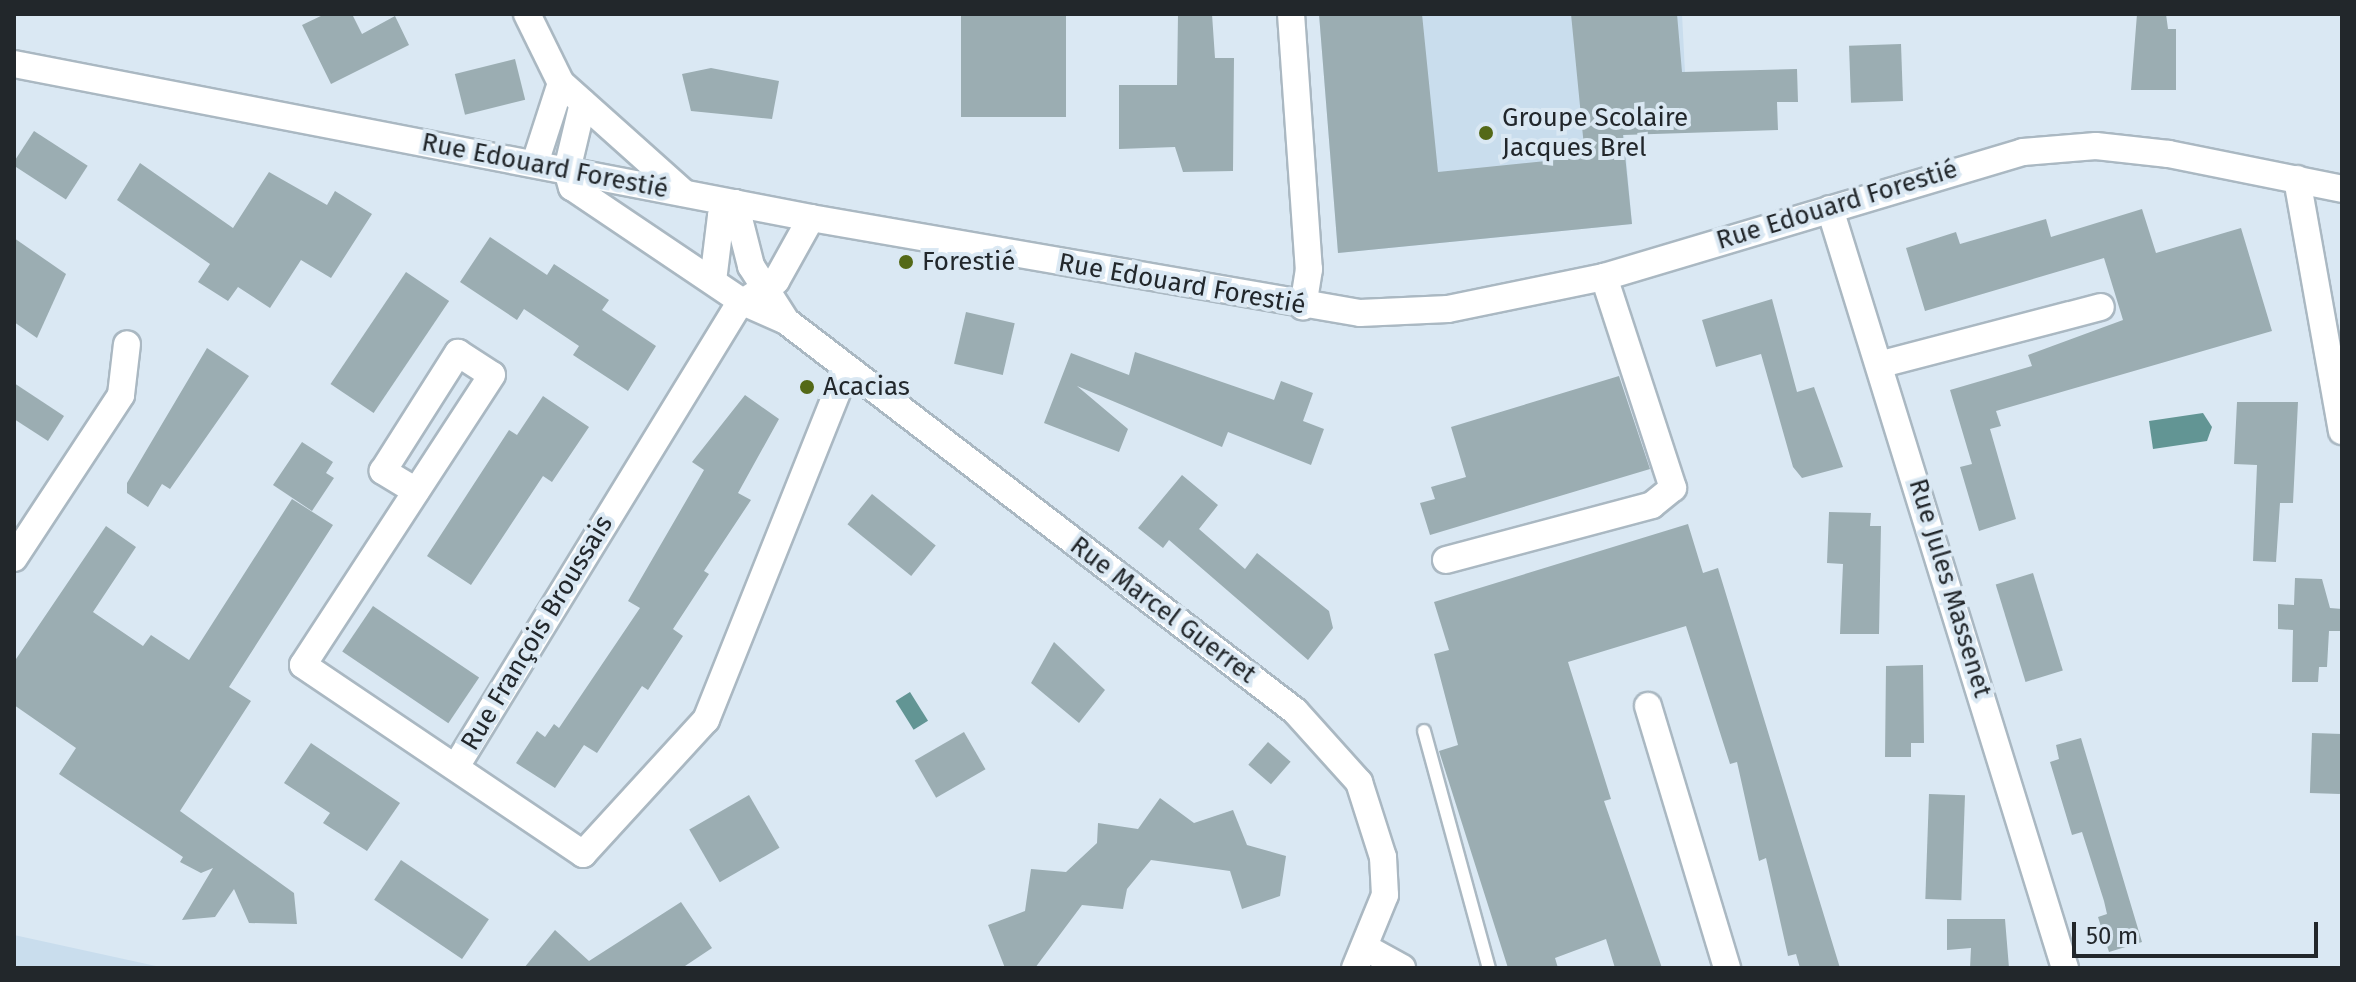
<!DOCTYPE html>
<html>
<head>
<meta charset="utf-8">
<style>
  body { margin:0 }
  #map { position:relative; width:2356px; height:982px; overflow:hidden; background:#dae8f3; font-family:"Fira Sans",sans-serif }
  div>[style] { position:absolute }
  .built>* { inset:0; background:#c9dded }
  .water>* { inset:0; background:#629594; transform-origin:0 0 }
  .building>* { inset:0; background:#9badb2; transform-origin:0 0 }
  .roads { filter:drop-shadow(2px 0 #aab8c2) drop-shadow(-2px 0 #aab8c2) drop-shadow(0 2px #aab8c2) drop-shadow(0 -2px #aab8c2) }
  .service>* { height:12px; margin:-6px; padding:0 6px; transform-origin:6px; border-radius:6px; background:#fff }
  .minor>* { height:26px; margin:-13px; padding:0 13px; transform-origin:13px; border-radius:13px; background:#fff }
  .dots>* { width:22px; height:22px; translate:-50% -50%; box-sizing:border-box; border:4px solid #dae8f3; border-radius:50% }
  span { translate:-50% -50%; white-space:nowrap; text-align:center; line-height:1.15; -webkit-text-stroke:8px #dae8f3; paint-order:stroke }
  .poi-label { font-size:26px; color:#22272b }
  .left { translate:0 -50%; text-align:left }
  .street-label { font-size:26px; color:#22272b }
  .frame { position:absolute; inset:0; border:16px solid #22272b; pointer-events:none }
  .scale { position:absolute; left:2072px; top:922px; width:246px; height:36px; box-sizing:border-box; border:4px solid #22272b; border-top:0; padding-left:10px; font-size:24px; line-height:28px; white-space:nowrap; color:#22272b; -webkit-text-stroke:6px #dae8f3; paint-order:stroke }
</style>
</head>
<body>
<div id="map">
  <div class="built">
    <div style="clip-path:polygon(1319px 14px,1682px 14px,1688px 130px,1624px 134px,1632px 224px,1338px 253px)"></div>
    <div style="clip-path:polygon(14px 935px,165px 968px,14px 968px)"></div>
  </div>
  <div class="water">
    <div style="clip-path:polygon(2203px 413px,2212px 427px,2207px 441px,2153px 449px,2149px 421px)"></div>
    <div style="left:910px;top:692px;width:34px;height:17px;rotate:58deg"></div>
  </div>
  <div class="building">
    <div style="clip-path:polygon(325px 14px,352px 14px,362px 34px,395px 16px,409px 45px,331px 84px,302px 25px)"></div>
    <div style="left:961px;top:14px;width:105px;height:103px"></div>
    <div style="clip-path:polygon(1178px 14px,1212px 14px,1215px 58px,1234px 58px,1233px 171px,1183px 172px,1175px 147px,1119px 149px,1119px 85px,1177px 85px)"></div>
    <div style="clip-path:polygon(1319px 14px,1422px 14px,1438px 172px,1585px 157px,1571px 14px,1677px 14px,1682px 72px,1797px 69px,1798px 102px,1777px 102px,1778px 130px,1623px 135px,1632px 224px,1338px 253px)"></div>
    <div style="clip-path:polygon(2137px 14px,2166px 14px,2168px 29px,2176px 29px,2176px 90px,2131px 90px)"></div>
    <div style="left:1901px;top:44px;width:57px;height:52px;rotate:88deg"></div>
    <div style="left:515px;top:59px;width:42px;height:62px;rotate:76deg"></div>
    <div style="clip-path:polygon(711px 68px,779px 81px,772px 119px,691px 111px,682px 74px)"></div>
    <div style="left:34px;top:131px;width:64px;height:40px;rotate:33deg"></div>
    <div style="clip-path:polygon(140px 163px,233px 228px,269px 172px,327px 205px,335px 191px,372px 214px,331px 278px,301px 260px,270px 308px,238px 287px,228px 301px,198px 282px,210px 264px,117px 200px)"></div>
    <div style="clip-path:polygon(2142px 209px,2156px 253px,2241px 228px,2272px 331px,1996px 411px,2001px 426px,1990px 429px,2016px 519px,1979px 531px,1960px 467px,1972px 464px,1950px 390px,2032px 366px,2028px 355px,2123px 320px,2104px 258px,1925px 311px,1906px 248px,1956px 232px,1960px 244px,2046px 219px,2051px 237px)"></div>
    <div style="clip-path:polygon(490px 237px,547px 275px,554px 264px,609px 300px,602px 310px,656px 346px,628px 391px,573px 355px,579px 346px,524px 309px,517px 320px,460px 282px)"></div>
    <div style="clip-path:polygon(14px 238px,66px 274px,37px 338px,14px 322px)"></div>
    <div style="left:406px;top:272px;width:52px;height:135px;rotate:34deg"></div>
    <div style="clip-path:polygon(1772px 299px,1797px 392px,1814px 387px,1843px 467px,1802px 478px,1793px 467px,1761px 354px,1716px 367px,1702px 320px)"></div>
    <div style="left:966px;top:312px;width:50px;height:53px;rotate:13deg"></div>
    <div style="clip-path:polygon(207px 348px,249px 376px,170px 489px,162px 484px,148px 507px,127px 493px,127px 483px)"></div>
    <div style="clip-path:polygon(1135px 352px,1274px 400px,1281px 381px,1313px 393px,1303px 421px,1324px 429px,1311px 465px,1228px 432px,1222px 447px,1077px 386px,1128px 429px,1119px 452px,1044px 423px,1071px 353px,1129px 375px)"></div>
    <div style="clip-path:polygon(1619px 376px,1650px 469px,1430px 535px,1420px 503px,1435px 499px,1431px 487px,1466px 477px,1451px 427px)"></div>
    <div style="clip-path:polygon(14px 383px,64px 416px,48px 441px,14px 419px)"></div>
    <div style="clip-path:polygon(745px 395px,779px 419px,738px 493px,751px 500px,704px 571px,709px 574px,673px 629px,683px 636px,648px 690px,642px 686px,597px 753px,584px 745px,555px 788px,516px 763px,537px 731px,545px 737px,554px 724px,559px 728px,640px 608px,628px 601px,704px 470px,692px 462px)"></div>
    <div style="clip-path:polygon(543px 396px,589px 427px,552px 482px,543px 476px,471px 585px,427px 556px,509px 430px,517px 435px)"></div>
    <div style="clip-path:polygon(2237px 402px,2298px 402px,2293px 503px,2280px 503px,2276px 562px,2253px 561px,2257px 465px,2234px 464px)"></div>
    <div style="clip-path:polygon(302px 442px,333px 462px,326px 473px,334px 478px,312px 511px,273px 485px)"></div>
    <div style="clip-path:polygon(1182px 475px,1218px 505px,1199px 529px,1245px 569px,1257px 553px,1329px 611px,1333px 628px,1308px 660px,1169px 540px,1163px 548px,1138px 528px)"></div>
    <div style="left:872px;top:494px;width:82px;height:39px;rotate:39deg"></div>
    <div style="clip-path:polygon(292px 499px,333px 525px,229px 687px,251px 701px,180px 811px,294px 893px,297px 924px,249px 923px,234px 889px,215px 917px,182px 920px,213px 868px,201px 873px,180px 862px,183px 857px,59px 774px,76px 748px,14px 705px,14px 662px,106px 526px,136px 547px,93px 612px,143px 646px,151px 635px,189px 660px)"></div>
    <div style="clip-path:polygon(1829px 512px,1871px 513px,1870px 526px,1881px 526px,1879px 634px,1840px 634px,1843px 564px,1827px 563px)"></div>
    <div style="clip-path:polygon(1688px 524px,1703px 573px,1718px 568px,1840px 968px,1800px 968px,1796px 954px,1788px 956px,1766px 858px,1759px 861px,1737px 762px,1730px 764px,1686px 626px,1568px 662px,1611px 799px,1604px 801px,1662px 968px,1615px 968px,1606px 939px,1555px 958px,1558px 968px,1508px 968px,1439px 751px,1458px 745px,1434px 654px,1449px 650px,1434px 602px)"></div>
    <div style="left:2033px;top:573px;width:102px;height:39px;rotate:73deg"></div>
    <div style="clip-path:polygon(2295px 578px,2322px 579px,2330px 608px,2342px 609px,2342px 631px,2329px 631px,2327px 667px,2319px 667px,2318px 682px,2292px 682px,2293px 630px,2278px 629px,2278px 604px,2294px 605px)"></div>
    <div style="left:373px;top:606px;width:128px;height:55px;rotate:34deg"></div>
    <div style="clip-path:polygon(1054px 642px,1105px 690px,1079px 723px,1031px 683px)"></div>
    <div style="clip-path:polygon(1923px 665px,1924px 743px,1911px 743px,1911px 757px,1885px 757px,1886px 666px)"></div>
    <div style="left:964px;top:732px;width:43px;height:57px;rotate:60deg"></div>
    <div style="left:2312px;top:733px;width:30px;height:60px;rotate:2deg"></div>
    <div style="clip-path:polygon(2081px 738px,2142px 942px,2109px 952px,2098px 917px,2107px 914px,2104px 901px,2082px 832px,2072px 835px,2050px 762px,2059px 759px,2056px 745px)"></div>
    <div style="left:1268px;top:742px;width:30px;height:30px;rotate:41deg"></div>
    <div style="clip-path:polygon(311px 743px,400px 803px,367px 851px,323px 823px,330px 813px,284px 783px)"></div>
    <div style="left:1929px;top:794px;width:36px;height:105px;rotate:2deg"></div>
    <div style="left:749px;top:795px;width:61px;height:69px;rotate:60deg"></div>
    <div style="clip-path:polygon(1160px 798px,1194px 823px,1233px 810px,1247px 845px,1286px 856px,1280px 896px,1242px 909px,1230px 871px,1151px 860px,1127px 889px,1123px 909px,1082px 905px,1035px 968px,1005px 968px,988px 925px,1025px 911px,1031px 869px,1066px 872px,1097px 843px,1098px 823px,1138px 829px)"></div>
    <div style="left:401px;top:860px;width:106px;height:48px;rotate:34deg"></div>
    <div style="clip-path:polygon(681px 902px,712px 948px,682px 968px,524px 968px,555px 930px,589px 961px)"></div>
    <div style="clip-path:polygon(1947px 919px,2005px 919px,2009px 968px,1970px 968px,1971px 948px,1947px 950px)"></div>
  </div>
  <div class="roads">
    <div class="service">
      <div style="left:1424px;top:731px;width:246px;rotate:74.7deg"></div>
    </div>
    <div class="minor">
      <div style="left:527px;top:14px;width:77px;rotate:63.8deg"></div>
      <div style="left:561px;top:83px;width:165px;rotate:41.8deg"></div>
      <div style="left:1291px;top:14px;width:256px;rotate:86deg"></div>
      <div style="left:1309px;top:269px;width:38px;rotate:99deg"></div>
      <div style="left:14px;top:64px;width:812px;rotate:10.94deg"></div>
      <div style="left:811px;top:218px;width:557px;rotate:9.82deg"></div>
      <div style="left:1360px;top:313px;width:88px;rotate:-2.6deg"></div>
      <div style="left:1448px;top:309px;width:159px;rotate:-11.6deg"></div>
      <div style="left:1604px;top:277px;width:437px;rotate:-16.6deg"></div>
      <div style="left:2023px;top:152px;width:73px;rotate:-4.7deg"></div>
      <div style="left:2096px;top:146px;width:73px;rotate:6.3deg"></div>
      <div style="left:2169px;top:154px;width:177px;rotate:11.4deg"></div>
      <div style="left:583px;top:103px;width:69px;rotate:103.4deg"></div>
      <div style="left:567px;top:170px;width:18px;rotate:74deg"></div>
      <div style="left:572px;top:187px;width:204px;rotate:34deg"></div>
      <div style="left:741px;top:301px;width:49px;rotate:24deg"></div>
      <div style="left:786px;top:321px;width:641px;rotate:37.46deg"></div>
      <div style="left:1295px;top:711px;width:96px;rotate:48deg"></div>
      <div style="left:1359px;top:782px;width:79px;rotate:72.3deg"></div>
      <div style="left:1383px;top:857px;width:38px;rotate:87deg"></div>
      <div style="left:1385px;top:895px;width:79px;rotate:112.3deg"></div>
      <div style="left:535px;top:163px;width:84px;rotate:-72deg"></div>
      <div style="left:2297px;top:179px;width:256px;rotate:79.9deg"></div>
      <div style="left:735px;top:203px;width:65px;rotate:75.7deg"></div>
      <div style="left:751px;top:266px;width:65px;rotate:57.5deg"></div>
      <div style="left:1830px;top:209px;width:795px;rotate:72.8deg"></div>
      <div style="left:713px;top:281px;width:65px;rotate:-83deg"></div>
      <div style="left:721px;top:216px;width:19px;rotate:-43deg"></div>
      <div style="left:751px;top:297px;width:30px;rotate:-33deg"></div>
      <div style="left:776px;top:281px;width:72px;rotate:-60.9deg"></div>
      <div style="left:1882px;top:364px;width:226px;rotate:-14.6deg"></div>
      <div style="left:416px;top:491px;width:39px;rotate:-149deg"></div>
      <div style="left:383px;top:471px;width:140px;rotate:-57.6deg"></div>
      <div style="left:458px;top:353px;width:40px;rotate:32.9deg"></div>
      <div style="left:492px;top:375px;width:346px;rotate:123.1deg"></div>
      <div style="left:303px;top:665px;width:338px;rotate:34deg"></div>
      <div style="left:583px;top:854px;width:182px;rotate:-47.5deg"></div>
      <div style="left:706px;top:720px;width:379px;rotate:-68.2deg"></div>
      <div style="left:14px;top:558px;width:195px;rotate:-56.7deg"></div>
      <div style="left:121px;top:395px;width:51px;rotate:-83.3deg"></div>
      <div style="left:1446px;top:560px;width:213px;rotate:-14.9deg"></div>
      <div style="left:1652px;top:505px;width:27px;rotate:-39deg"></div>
      <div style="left:1673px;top:488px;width:222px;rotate:-108.1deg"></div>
      <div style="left:1648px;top:706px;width:274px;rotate:73.2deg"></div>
      <div style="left:457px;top:765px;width:544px;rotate:-58.53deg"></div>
      <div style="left:1368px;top:949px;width:39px;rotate:29deg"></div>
    </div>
  </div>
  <div class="dots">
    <div style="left:1486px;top:133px;background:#546917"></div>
    <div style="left:906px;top:262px;background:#546917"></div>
    <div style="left:807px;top:387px;background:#546917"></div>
  </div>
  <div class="poi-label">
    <span class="left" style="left:1502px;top:133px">Groupe Scolaire<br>Jacques Brel</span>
    <span class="left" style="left:922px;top:262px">Forestié</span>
    <span class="left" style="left:823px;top:387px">Acacias</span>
  </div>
  <div class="street-label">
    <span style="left:545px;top:166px;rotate:11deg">Rue Edouard Forestié</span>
    <span style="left:1837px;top:205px;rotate:-17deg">Rue Edouard Forestié</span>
    <span style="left:1182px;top:284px;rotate:10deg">Rue Edouard Forestié</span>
    <span style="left:1950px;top:588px;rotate:73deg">Rue Jules Massenet</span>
    <span style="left:1163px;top:610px;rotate:37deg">Rue Marcel Guerret</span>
    <span style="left:537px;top:633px;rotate:-59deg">Rue François Broussais</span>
  </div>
  <div class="frame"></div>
  <div class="scale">50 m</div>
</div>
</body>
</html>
